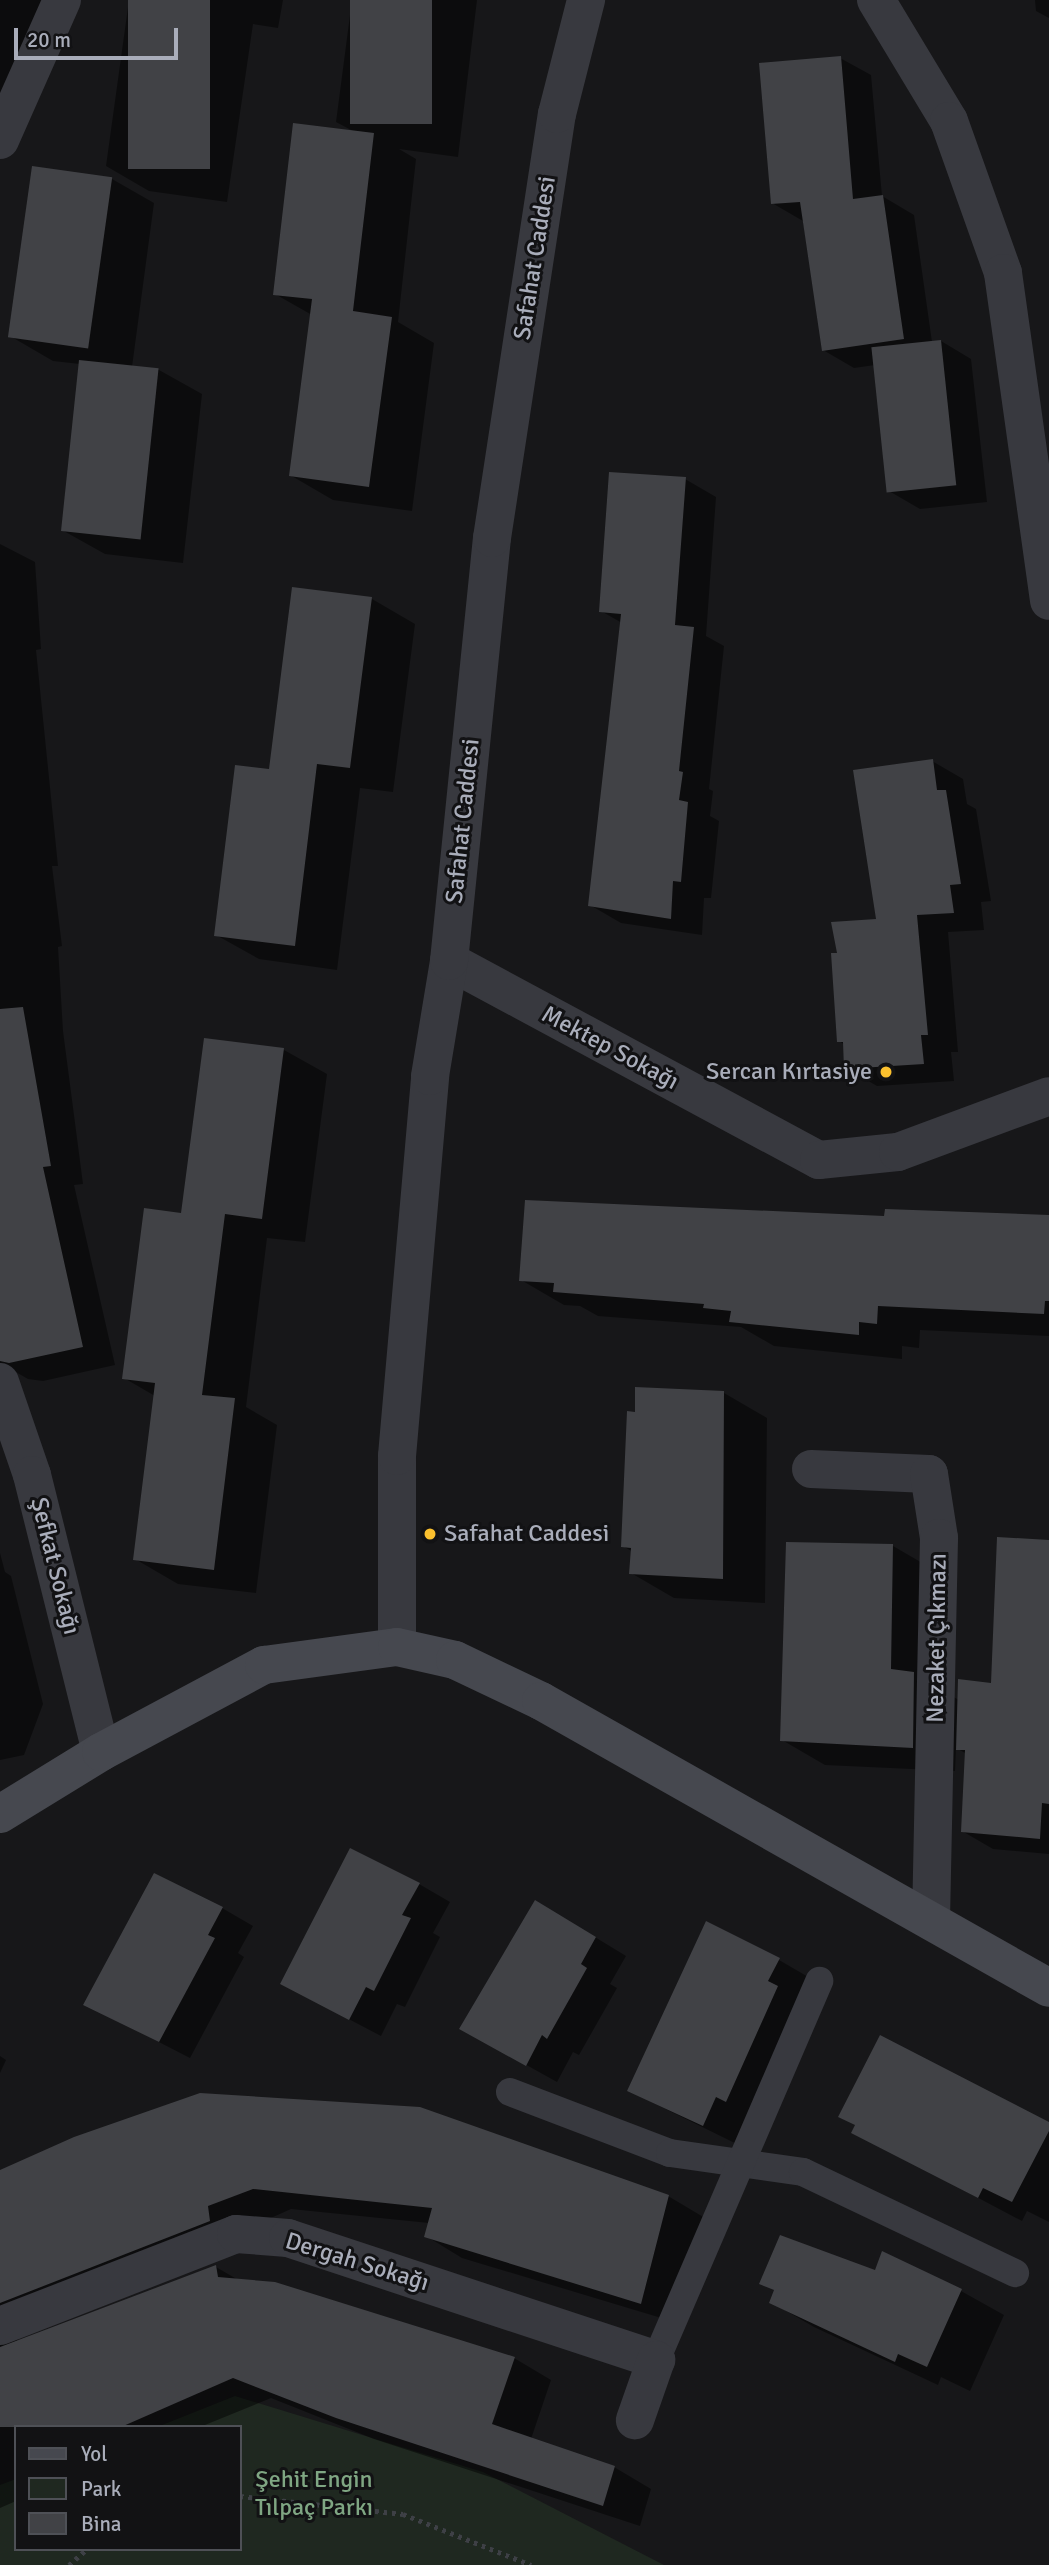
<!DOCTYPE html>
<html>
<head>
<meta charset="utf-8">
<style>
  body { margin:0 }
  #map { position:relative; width:1049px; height:2565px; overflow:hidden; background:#171719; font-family:Signika,sans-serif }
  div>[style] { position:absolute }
  .green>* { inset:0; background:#1f2820 }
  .shadow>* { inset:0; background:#0007 }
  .building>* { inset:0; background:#414246; transform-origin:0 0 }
  .path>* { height:4.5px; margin-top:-2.25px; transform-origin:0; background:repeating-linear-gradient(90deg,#3e4046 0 3.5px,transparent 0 8.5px) }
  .service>* { height:28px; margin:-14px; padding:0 14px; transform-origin:14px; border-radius:14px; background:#38393f }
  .minor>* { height:38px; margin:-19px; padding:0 19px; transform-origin:19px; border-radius:19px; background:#38393f }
  .secondary>* { height:38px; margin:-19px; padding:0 19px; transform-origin:19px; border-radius:19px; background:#46484f }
  .dots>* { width:19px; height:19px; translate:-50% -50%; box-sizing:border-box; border:4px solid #121214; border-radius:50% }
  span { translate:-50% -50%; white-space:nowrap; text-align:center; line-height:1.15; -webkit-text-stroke:6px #121214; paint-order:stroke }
  .street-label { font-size:24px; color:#a9adba }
  .poi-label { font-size:24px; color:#a9adba }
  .right { translate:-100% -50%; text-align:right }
  .left { translate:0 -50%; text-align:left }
  .park-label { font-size:24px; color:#7fa683 }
  .legend { position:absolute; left:14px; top:2425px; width:228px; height:126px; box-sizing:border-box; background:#121214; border:2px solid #4e5056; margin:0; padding:9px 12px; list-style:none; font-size:21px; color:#a9adba }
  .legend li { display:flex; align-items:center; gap:14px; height:35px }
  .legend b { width:35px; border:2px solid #4e5056 }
  .scale { position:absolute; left:14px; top:28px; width:164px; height:32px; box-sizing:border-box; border:4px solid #a9adba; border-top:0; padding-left:9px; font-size:21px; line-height:24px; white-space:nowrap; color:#a9adba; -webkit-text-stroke:5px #121214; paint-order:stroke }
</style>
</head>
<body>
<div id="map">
  <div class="green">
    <div style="clip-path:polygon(235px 2396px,483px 2472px,664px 2565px,0 2565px,0 2485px,16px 2479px,16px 2549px,240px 2549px,240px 2427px,157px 2427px)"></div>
  </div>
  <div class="shadow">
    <div style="clip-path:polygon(0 0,63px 0,0 106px)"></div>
    <div style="clip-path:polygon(129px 0,283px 0,278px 28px,253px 24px,227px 202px,149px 191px,106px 166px)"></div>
    <div style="clip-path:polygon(352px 0,477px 0,458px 157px,399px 149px,416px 159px,398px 322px,434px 343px,412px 511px,333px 500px,290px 475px,312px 315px,275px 294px,355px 132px,336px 122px)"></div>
    <div style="clip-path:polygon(1035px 0,1049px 0,1049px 18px,1036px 11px)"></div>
    <div style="clip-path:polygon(840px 58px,871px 75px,882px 196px,914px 215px,932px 342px,941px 341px,971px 359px,987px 502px,920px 509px,889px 491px,875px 365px,854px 368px,823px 350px,803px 221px,772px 203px)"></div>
    <div style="clip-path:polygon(112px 179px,154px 203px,132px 367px,159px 370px,202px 394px,183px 563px,105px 554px,62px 530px,80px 364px,53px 361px,10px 336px)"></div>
    <div style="clip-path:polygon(685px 479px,716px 497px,706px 636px,724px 646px,709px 789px,713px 791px,710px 816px,719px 821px,711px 898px,704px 898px,702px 935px,621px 923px,590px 905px,622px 623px,601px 611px)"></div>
    <div style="clip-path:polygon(0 544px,35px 562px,41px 649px,36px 650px,58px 866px,52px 866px,62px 946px,58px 947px,63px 1031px,83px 1184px,74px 1185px,115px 1365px,43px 1381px,28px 1379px,0 1363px)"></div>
    <div style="clip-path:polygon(372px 599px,415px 624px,393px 792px,360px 788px,337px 970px,259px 959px,216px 935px,271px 771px)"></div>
    <div style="clip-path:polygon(932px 761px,963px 779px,967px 804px,976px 809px,991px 901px,981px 902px,984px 930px,948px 932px,958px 1052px,951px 1052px,954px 1081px,877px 1086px,846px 1068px,845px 1045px,839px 1041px,839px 955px,878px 921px)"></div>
    <div style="clip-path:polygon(284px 1050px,327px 1074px,305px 1242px,267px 1238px,246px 1407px,277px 1425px,256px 1593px,178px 1584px,135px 1559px,155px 1396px,124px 1378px,183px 1215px)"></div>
    <div style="clip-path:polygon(1049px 1217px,1049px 1336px,920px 1330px,919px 1348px,902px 1346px,902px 1359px,774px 1346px,741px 1327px,598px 1316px,580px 1306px,564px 1305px,521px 1280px,886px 1218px)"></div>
    <div style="clip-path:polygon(724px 1393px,767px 1418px,765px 1603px,674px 1598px,631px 1573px,633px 1552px,623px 1546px,636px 1414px)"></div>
    <div style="clip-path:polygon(1049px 1542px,1049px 1854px,993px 1849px,962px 1831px,967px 1754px,956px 1748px,955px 1771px,825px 1765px,782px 1740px,893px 1546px,936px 1571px,933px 1686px,959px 1700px,992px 1685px)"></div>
    <div style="clip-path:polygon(0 1553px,5px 1572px,11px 1576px,43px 1704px,24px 1755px,0 1760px)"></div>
    <div style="clip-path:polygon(419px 1884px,450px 1902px,433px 1933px,440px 1937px,405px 2007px,397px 2004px,381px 2036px,282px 1984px)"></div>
    <div style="clip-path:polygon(222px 1908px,253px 1926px,238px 1953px,244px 1957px,190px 2058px,85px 2004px)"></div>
    <div style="clip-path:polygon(567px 1920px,626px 1956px,610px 1984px,617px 1988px,579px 2055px,573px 2052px,557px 2082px,492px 2046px)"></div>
    <div style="clip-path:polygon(779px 1960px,822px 1985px,747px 2149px,629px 2091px)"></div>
    <div style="clip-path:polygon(0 2056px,6px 2060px,0 2073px)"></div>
    <div style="clip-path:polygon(1049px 2124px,1049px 2222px,1027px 2211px,1022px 2221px,854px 2132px,857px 2126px)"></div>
    <div style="clip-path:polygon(0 2171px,668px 2196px,705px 2218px,678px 2323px,462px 2258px,426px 2236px,429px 2223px,291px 2209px,29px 2326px,12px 2347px,216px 2267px,240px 2281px,514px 2358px,551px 2380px,531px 2439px,614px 2467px,651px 2489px,640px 2526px,374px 2439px,271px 2398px,200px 2427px,16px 2427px,16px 2501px,0 2508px)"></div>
    <div style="clip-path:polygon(876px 2272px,961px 2291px,1004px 2315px,970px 2391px,941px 2377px,938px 2385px,814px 2327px,771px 2302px,776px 2291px,761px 2283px)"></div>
  </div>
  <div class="building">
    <div style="left:128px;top:0;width:82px;height:169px"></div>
    <div style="left:350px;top:0;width:82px;height:124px"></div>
    <div style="clip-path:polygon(841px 56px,853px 199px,883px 195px,904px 339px,822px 351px,800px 202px,771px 204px,759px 63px)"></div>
    <div style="clip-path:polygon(293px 123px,374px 133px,353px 311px,392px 317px,369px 487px,289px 476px,312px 299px,273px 295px)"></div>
    <div style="left:32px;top:166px;width:81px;height:173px;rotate:8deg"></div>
    <div style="left:941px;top:340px;width:146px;height:70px;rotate:84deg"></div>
    <div style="left:79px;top:360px;width:80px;height:172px;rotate:6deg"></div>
    <div style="clip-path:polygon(609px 472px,686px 477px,675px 625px,694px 627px,679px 771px,683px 772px,679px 800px,688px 802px,681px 882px,673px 881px,671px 919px,588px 906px,621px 614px,599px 612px)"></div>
    <div style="clip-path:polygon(292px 587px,372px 597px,350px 768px,317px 764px,295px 946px,214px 936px,235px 765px,269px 769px)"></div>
    <div style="clip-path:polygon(933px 759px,937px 790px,946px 790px,961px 884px,950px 885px,954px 913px,917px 915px,928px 1035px,921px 1035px,924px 1064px,844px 1069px,843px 1042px,837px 1042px,831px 953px,837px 953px,831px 922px,876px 919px,853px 770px)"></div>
    <div style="clip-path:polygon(23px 1007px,51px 1166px,43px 1167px,83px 1347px,9px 1363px,0 1361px,0 1009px)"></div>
    <div style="clip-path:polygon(204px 1038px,284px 1048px,262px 1219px,225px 1214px,202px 1395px,235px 1398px,214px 1570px,133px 1560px,155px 1383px,122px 1379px,144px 1208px,181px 1213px)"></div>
    <div style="clip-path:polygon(525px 1200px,884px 1216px,885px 1209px,1049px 1215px,1049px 1301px,1045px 1301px,1044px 1314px,878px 1306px,877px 1324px,859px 1322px,859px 1335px,729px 1322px,731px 1311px,703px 1308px,704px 1304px,553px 1292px,554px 1283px,519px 1281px)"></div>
    <div style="clip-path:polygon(635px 1387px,724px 1391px,723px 1579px,629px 1574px,631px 1548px,621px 1547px,627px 1411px,635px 1412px)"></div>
    <div style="clip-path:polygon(997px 1537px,1049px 1540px,1049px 1804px,1042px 1803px,1040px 1839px,961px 1832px,965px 1750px,956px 1750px,958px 1679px,991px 1683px)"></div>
    <div style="clip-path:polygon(786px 1542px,893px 1544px,891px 1669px,914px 1672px,913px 1748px,780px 1741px)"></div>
    <div style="clip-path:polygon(350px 1848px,420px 1883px,402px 1915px,411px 1918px,374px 1991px,366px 1987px,349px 2020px,280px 1984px)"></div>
    <div style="clip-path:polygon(154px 1873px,223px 1907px,208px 1935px,215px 1938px,159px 2042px,83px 2005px)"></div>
    <div style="clip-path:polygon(535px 1900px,596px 1937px,581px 1964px,587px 1968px,547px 2039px,542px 2035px,526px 2066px,459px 2029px)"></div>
    <div style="clip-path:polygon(706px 1921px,780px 1958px,768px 1981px,778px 1986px,726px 2102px,716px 2097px,703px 2126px,627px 2091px)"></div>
    <div style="clip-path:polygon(880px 2035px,1049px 2122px,1049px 2131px,1012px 2202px,983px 2188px,978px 2198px,851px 2133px,855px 2125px,838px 2117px)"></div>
    <div style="clip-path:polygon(200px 2093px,420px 2107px,669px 2195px,641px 2304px,424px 2237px,432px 2208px,253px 2189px,208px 2206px,210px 2221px,0 2303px,0 2170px,74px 2137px)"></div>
    <div style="clip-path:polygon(780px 2235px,875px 2270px,882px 2251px,962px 2289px,927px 2367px,898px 2354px,895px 2362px,769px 2303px,774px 2290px,759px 2284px)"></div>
    <div style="clip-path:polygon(216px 2265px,218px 2277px,275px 2282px,515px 2357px,492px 2424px,615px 2466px,603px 2506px,336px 2418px,233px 2378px,121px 2427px,0 2427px,0 2347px)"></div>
  </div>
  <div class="path">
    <div style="left:240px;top:2496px;width:164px;rotate:6.3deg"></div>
    <div style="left:403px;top:2514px;width:138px;rotate:21.7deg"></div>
    <div style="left:69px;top:2565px;width:24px;rotate:-42deg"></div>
  </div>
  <div class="service">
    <div style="left:510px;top:2092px;width:171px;rotate:20.9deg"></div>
    <div style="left:670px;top:2153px;width:134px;rotate:8.1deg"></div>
    <div style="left:803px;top:2172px;width:235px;rotate:25.5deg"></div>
    <div style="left:656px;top:2360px;width:413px;rotate:-66.7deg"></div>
  </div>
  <div class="minor">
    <div style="left:876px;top:0;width:141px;rotate:58.9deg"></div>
    <div style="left:949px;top:121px;width:161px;rotate:70.4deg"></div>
    <div style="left:1003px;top:273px;width:331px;rotate:82deg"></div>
    <div style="left:0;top:140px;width:153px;rotate:-66.1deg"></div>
    <div style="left:449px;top:961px;width:420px;rotate:28.3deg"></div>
    <div style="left:819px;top:1160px;width:79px;rotate:-5.8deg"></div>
    <div style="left:898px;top:1152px;width:161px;rotate:-20.3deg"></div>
    <div style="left:0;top:1382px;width:98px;rotate:71deg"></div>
    <div style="left:32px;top:1475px;width:285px;rotate:76deg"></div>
    <div style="left:811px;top:1469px;width:118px;rotate:2.4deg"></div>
    <div style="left:929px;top:1474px;width:65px;rotate:81.1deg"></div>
    <div style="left:939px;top:1538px;width:383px;rotate:91.2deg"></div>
    <div style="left:397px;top:1647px;width:191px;rotate:-90deg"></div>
    <div style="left:397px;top:1456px;width:381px;rotate:-85deg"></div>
    <div style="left:430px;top:1076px;width:117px;rotate:-80.6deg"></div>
    <div style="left:449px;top:961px;width:425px;rotate:-84.2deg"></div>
    <div style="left:492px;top:538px;width:429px;rotate:-81.3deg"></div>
    <div style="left:557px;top:114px;width:118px;rotate:-75.7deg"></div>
    <div style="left:0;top:2326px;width:253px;rotate:-21.3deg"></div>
    <div style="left:236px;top:2234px;width:52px;rotate:4.4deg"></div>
    <div style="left:288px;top:2238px;width:388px;rotate:18.3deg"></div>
    <div style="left:656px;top:2360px;width:64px;rotate:109.3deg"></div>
  </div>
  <div class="secondary">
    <div style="left:0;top:1814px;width:119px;rotate:-31.5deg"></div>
    <div style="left:101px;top:1752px;width:185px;rotate:-28.1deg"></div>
    <div style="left:264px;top:1665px;width:134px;rotate:-7.7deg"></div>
    <div style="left:397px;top:1647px;width:59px;rotate:12.6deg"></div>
    <div style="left:455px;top:1660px;width:95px;rotate:25.5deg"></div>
    <div style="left:541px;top:1701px;width:583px;rotate:29.46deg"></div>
  </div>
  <div class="dots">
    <div style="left:886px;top:1072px;background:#fbc02e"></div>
    <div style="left:430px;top:1534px;background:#fbc02e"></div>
  </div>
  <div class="street-label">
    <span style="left:535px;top:258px;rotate:-81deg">Safahat Caddesi</span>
    <span style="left:463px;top:821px;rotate:-84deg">Safahat Caddesi</span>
    <span style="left:610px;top:1048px;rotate:28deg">Mektep Sokağı</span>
    <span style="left:55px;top:1566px;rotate:76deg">Şefkat Sokağı</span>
    <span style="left:937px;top:1638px;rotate:-89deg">Nezaket Çıkmazı</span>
    <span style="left:357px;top:2262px;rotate:17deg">Dergah Sokağı</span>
  </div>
  <div class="poi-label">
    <span class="right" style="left:872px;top:1072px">Sercan Kırtasiye</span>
    <span class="left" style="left:444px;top:1534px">Safahat Caddesi</span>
  </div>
  <div class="park-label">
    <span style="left:314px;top:2494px">Şehit Engin<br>Tılpaç Parkı</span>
  </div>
  <ul class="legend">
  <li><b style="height:9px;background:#46484f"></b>Yol</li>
  <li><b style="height:19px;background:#1f2820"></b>Park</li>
  <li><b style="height:19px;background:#414246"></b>Bina</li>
  </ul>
  <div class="scale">20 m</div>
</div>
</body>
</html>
